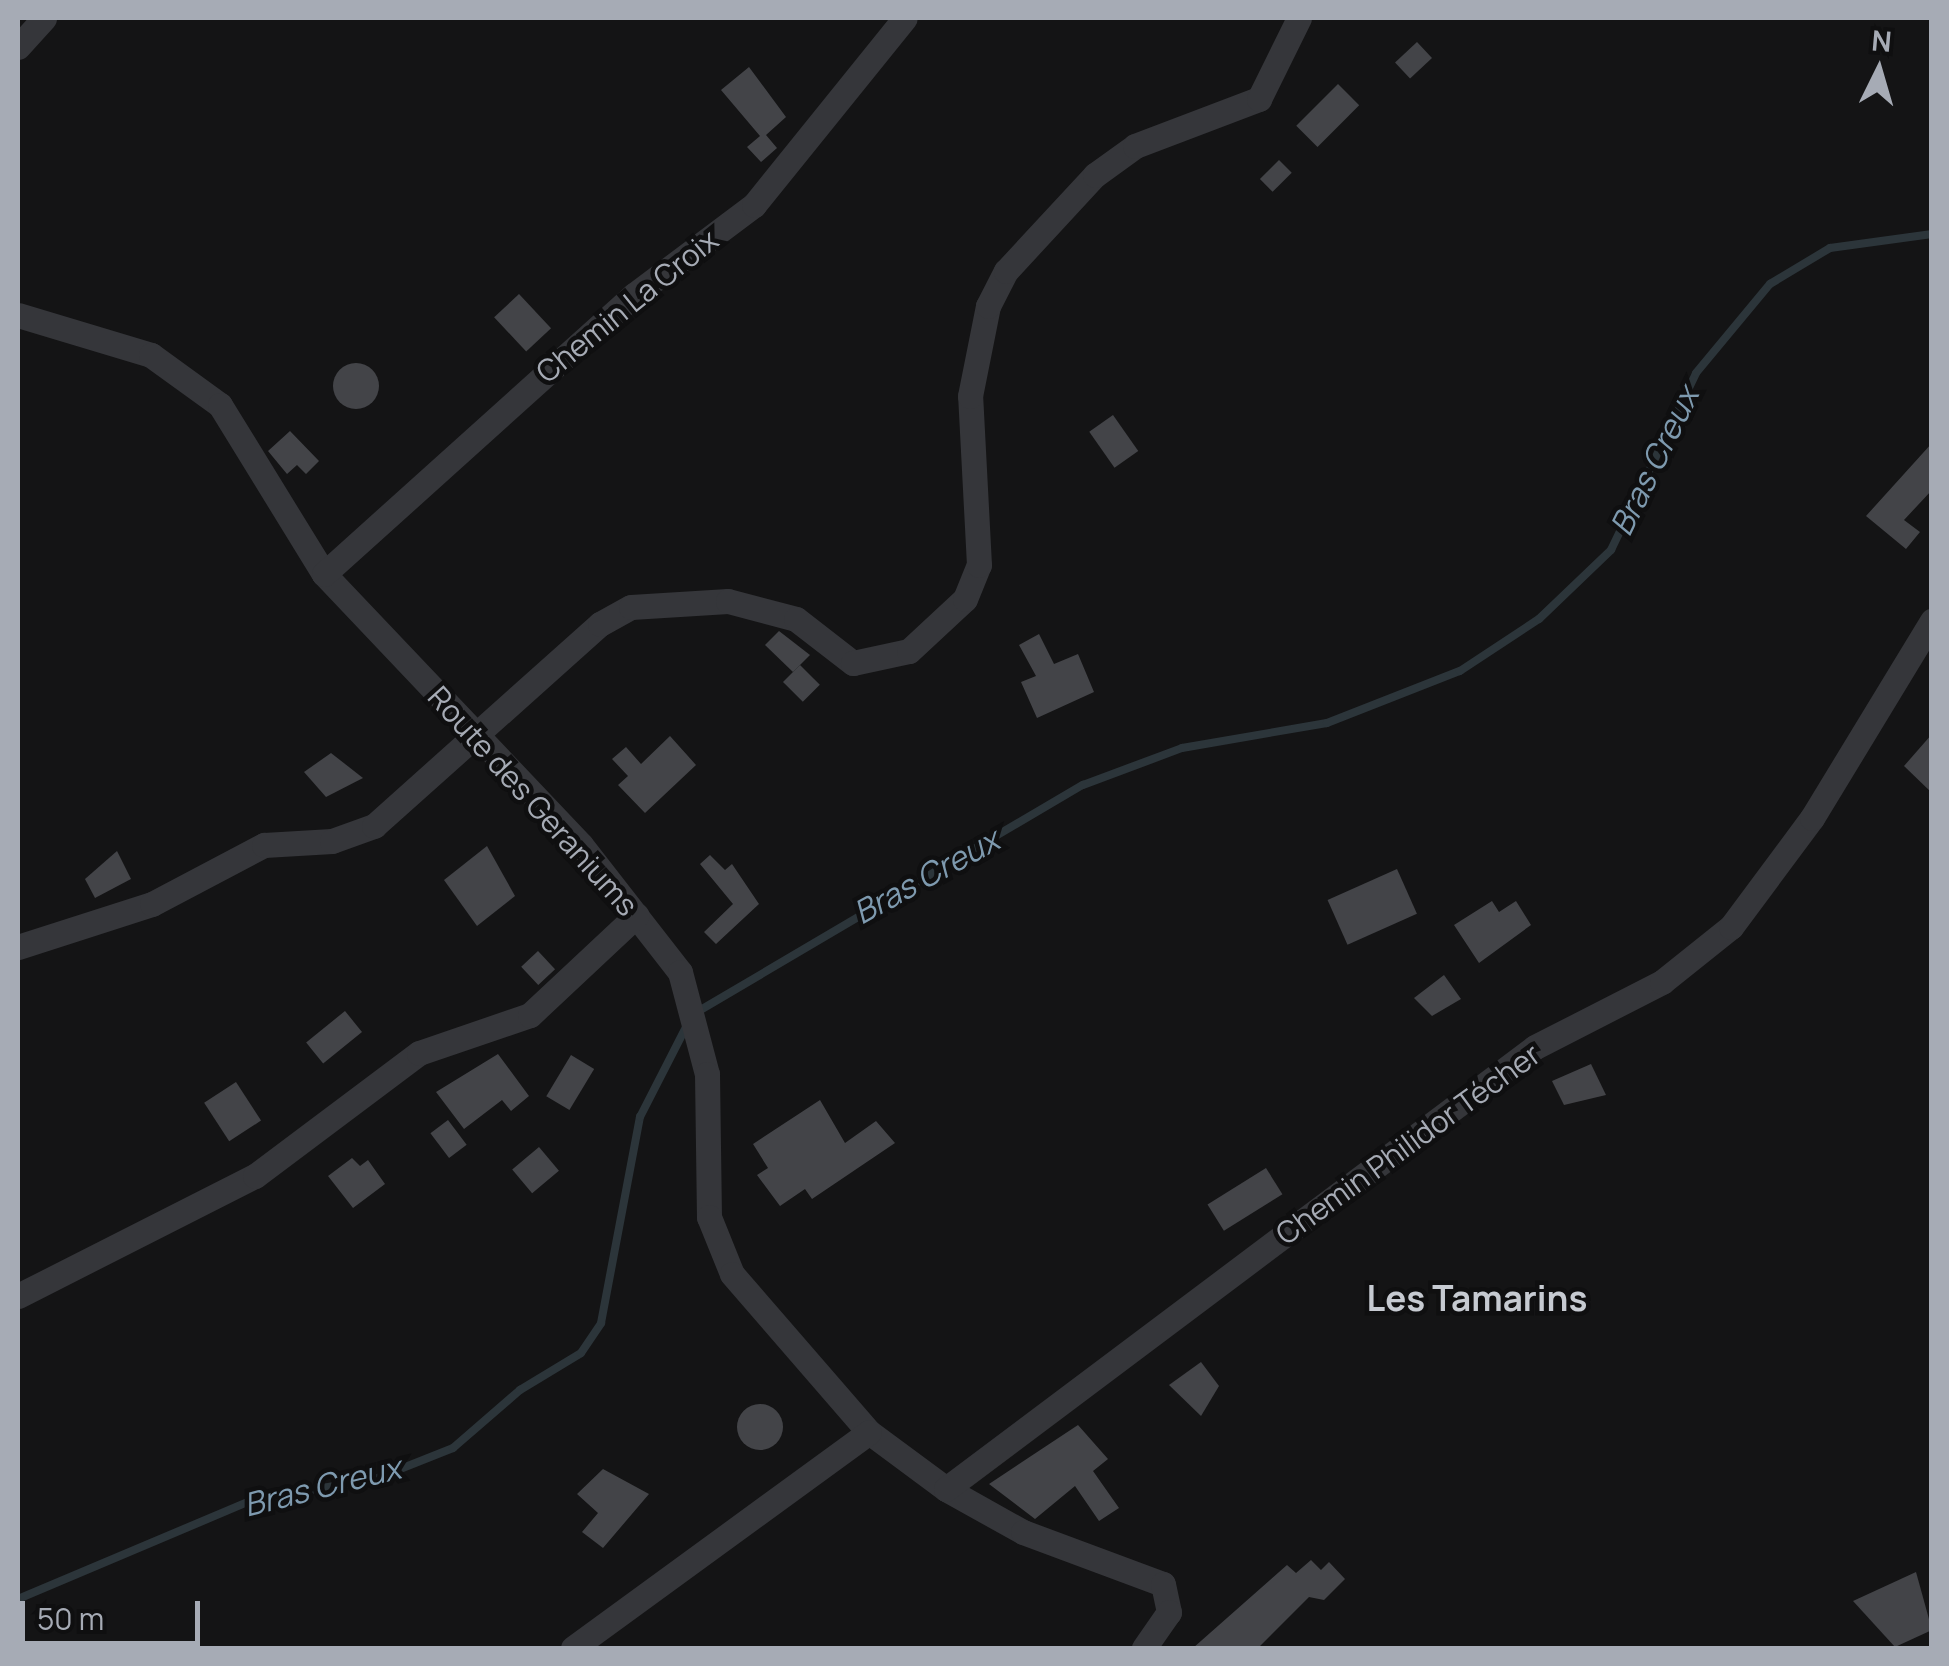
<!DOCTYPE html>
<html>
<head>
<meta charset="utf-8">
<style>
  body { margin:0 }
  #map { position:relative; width:1949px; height:1666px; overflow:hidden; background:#141415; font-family:Manrope,sans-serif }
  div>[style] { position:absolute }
  .stream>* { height:8px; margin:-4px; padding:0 4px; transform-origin:4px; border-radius:4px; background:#2c353a }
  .building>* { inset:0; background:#434448; transform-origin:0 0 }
  .round { border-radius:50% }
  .minor>* { height:25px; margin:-12.5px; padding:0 12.5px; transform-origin:12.5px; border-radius:12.5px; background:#35363a }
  span { translate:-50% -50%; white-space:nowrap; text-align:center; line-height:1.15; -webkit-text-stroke:9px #0f0f10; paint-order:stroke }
  .street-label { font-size:30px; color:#a6abb5 }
  .water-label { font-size:32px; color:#7e9aaf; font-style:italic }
  .quarter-label { font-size:35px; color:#c6cad1; font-weight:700 }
  .frame { position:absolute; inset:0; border:20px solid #a6abb5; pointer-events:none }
  .north { position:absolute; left:1829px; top:20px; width:100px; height:100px; -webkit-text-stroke:8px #0f0f10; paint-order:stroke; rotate:5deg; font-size:28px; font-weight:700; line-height:40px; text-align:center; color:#a6abb5 }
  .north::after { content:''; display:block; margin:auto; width:35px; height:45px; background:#a6abb5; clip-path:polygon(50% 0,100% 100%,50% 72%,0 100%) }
  .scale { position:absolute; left:20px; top:1601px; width:180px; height:45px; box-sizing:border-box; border:5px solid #a6abb5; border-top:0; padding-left:12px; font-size:30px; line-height:35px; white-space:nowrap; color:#a6abb5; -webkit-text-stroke:8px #0f0f10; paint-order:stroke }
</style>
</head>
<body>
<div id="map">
  <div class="stream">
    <div style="left:697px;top:1012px;width:448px;rotate:-30.5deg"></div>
    <div style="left:1083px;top:785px;width:106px;rotate:-20.5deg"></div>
    <div style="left:1182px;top:748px;width:147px;rotate:-9.8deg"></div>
    <div style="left:1327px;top:723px;width:143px;rotate:-21.4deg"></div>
    <div style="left:1460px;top:671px;width:95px;rotate:-33.4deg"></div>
    <div style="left:1539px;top:619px;width:100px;rotate:-43.8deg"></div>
    <div style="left:1611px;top:550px;width:196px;rotate:-64.3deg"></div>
    <div style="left:1696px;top:373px;width:116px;rotate:-50.3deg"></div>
    <div style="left:1770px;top:284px;width:70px;rotate:-31deg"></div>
    <div style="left:1830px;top:248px;width:103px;rotate:-7.8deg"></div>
    <div style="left:18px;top:1599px;width:254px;rotate:-22.9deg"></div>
    <div style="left:252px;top:1500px;width:125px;rotate:-9.7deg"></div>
    <div style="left:375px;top:1479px;width:84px;rotate:-21.7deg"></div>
    <div style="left:453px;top:1448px;width:89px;rotate:-40.9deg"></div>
    <div style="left:520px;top:1390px;width:71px;rotate:-31.2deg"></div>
    <div style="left:581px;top:1353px;width:36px;rotate:-56deg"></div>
    <div style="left:601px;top:1323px;width:210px;rotate:-79.3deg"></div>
    <div style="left:640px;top:1117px;width:106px;rotate:-62.9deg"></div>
  </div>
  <div class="building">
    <div style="left:1417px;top:42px;width:22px;height:30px;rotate:47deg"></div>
    <div style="clip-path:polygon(749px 67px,786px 117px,766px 135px,777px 148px,761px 162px,747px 147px,760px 136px,721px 90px)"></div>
    <div style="left:1338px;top:84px;width:30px;height:59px;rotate:45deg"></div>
    <div style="left:1279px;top:160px;width:18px;height:27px;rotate:45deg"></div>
    <div style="left:519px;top:294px;width:47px;height:34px;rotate:47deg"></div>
    <div class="round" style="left:333px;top:363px;width:46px;height:46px"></div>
    <div style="left:1113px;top:415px;width:44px;height:29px;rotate:55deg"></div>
    <div style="clip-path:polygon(290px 431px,319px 461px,306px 474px,297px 465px,287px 474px,268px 451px)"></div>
    <div style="clip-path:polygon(1932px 443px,1932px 490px,1904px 520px,1920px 532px,1906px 549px,1866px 516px)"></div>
    <div style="clip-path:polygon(779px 631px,810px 655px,793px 672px,765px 645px)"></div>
    <div style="clip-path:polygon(1039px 634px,1054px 664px,1078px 654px,1094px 692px,1037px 718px,1021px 682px,1036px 676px,1019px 645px)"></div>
    <div style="left:800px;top:665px;width:28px;height:24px;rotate:45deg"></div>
    <div style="clip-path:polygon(1932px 734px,1932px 793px,1904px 766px)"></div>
    <div style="clip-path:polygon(670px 736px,696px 765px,645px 813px,618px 785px,628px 776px,612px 759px,626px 747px,641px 764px)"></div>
    <div style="clip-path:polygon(331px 753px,363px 778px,326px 797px,304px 772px)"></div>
    <div style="clip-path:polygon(487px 846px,515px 896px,477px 926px,444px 880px)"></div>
    <div style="clip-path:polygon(117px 851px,131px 879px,95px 898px,85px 879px)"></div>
    <div style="clip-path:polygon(710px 855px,725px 870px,732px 864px,759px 904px,716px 944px,704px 932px,733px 904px,700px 864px)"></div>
    <div style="left:1397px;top:869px;width:49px;height:76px;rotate:66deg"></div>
    <div style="clip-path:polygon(1492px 901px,1499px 912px,1516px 901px,1531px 925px,1479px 963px,1454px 925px)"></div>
    <div style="left:538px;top:951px;width:25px;height:23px;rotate:47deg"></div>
    <div style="clip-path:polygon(1444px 975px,1461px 999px,1432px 1016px,1414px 998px)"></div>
    <div style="left:345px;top:1011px;width:27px;height:50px;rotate:51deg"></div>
    <div style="clip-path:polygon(498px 1054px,529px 1096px,511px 1111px,502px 1100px,464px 1129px,436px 1092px)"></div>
    <div style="left:571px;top:1055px;width:27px;height:48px;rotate:31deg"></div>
    <div style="clip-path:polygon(1591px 1064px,1606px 1095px,1564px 1105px,1552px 1081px)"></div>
    <div style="left:236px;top:1082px;width:46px;height:38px;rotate:57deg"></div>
    <div style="clip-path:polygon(820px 1100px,845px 1143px,876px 1121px,895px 1143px,812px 1199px,805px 1189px,780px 1206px,757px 1175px,768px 1168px,753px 1144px)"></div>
    <div style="left:448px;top:1120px;width:31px;height:22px;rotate:53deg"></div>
    <div style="left:539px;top:1147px;width:31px;height:35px;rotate:50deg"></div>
    <div style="clip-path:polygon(352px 1158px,360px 1166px,368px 1160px,385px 1184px,353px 1208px,328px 1176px)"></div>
    <div style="left:1266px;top:1168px;width:31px;height:69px;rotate:58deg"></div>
    <div style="clip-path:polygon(1201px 1362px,1219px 1386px,1201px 1416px,1169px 1385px)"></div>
    <div class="round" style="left:737px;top:1404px;width:46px;height:46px"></div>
    <div style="clip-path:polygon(1078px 1425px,1108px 1459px,1093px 1471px,1119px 1508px,1099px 1521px,1075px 1486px,1035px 1519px,989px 1484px)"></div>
    <div style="clip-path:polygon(603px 1469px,649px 1494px,603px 1548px,582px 1532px,598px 1513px,577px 1494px)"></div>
    <div style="clip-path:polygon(1311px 1560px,1321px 1570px,1329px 1562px,1345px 1579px,1324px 1600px,1309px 1597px,1258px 1648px,1193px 1648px,1287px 1565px,1296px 1573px)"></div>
    <div style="clip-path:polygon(1916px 1572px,1932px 1630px,1895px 1647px,1853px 1601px)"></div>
  </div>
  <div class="minor">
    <div style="left:18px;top:47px;width:39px;rotate:-48deg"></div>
    <div style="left:18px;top:315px;width:139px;rotate:16.7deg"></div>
    <div style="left:151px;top:355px;width:85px;rotate:35.9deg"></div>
    <div style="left:220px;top:405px;width:198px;rotate:58.4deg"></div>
    <div style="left:324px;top:574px;width:373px;rotate:46.5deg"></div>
    <div style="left:581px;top:845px;width:161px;rotate:52.1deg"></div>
    <div style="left:680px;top:972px;width:106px;rotate:75.2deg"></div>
    <div style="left:707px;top:1074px;width:143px;rotate:89.2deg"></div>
    <div style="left:709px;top:1217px;width:61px;rotate:68deg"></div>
    <div style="left:732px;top:1274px;width:209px;rotate:49.1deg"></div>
    <div style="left:869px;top:1432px;width:96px;rotate:36.5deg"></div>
    <div style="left:946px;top:1489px;width:88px;rotate:29.2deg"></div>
    <div style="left:1023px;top:1532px;width:149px;rotate:20.4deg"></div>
    <div style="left:1163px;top:1584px;width:29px;rotate:78deg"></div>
    <div style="left:1169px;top:1612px;width:44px;rotate:124.8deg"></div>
    <div style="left:324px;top:574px;width:417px;rotate:-42deg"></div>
    <div style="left:634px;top:295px;width:150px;rotate:-36.9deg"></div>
    <div style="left:754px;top:205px;width:240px;rotate:-51.1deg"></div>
    <div style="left:18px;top:947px;width:141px;rotate:-17.8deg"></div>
    <div style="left:152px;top:904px;width:127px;rotate:-27.8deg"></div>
    <div style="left:264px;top:845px;width:68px;rotate:-3.4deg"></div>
    <div style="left:332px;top:841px;width:45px;rotate:-19.7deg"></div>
    <div style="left:374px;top:826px;width:303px;rotate:-41.8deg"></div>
    <div style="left:600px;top:624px;width:35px;rotate:-29deg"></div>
    <div style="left:631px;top:607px;width:97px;rotate:-3.5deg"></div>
    <div style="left:728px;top:601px;width:70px;rotate:14.8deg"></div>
    <div style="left:796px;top:619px;width:72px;rotate:37.7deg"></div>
    <div style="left:853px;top:663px;width:57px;rotate:-12.1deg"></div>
    <div style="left:909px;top:651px;width:76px;rotate:-42.9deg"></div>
    <div style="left:965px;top:599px;width:37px;rotate:-68deg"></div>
    <div style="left:979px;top:565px;width:169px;rotate:-93deg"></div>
    <div style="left:970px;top:396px;width:92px;rotate:-78.7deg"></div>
    <div style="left:988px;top:306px;width:39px;rotate:-63deg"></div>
    <div style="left:1006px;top:271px;width:131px;rotate:-47.2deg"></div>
    <div style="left:1095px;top:175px;width:49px;rotate:-35.9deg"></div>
    <div style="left:1135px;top:146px;width:133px;rotate:-20.8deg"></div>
    <div style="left:1259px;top:99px;width:90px;rotate:-63.7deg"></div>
    <div style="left:18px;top:1296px;width:266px;rotate:-26.9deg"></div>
    <div style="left:255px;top:1176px;width:205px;rotate:-36.9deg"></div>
    <div style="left:419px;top:1053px;width:117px;rotate:-18.9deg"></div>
    <div style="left:530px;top:1015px;width:146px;rotate:-43.1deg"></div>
    <div style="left:946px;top:1489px;width:736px;rotate:-36.89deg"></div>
    <div style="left:1535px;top:1047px;width:143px;rotate:-27.1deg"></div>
    <div style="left:1662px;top:982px;width:88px;rotate:-38.6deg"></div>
    <div style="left:1731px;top:927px;width:136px;rotate:-53.4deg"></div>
    <div style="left:1812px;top:818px;width:231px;rotate:-58.7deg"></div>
    <div style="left:573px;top:1648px;width:366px;rotate:-36.1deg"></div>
  </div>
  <div class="street-label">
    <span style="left:627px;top:306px;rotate:-39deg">Chemin La Croix</span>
    <span style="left:533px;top:801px;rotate:48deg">Route des Geraniums</span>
    <span style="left:1408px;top:1144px;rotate:-36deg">Chemin Philidor Técher</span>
  </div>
  <div class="water-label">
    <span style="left:1654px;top:461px;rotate:-64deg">Bras Creux</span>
    <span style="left:926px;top:876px;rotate:-29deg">Bras Creux</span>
    <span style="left:322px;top:1486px;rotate:-14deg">Bras Creux</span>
  </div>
  <div class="quarter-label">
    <span style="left:1477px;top:1298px">Les Tamarins</span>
  </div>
  <div class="frame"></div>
  <div class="north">N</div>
  <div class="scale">50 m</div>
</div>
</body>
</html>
